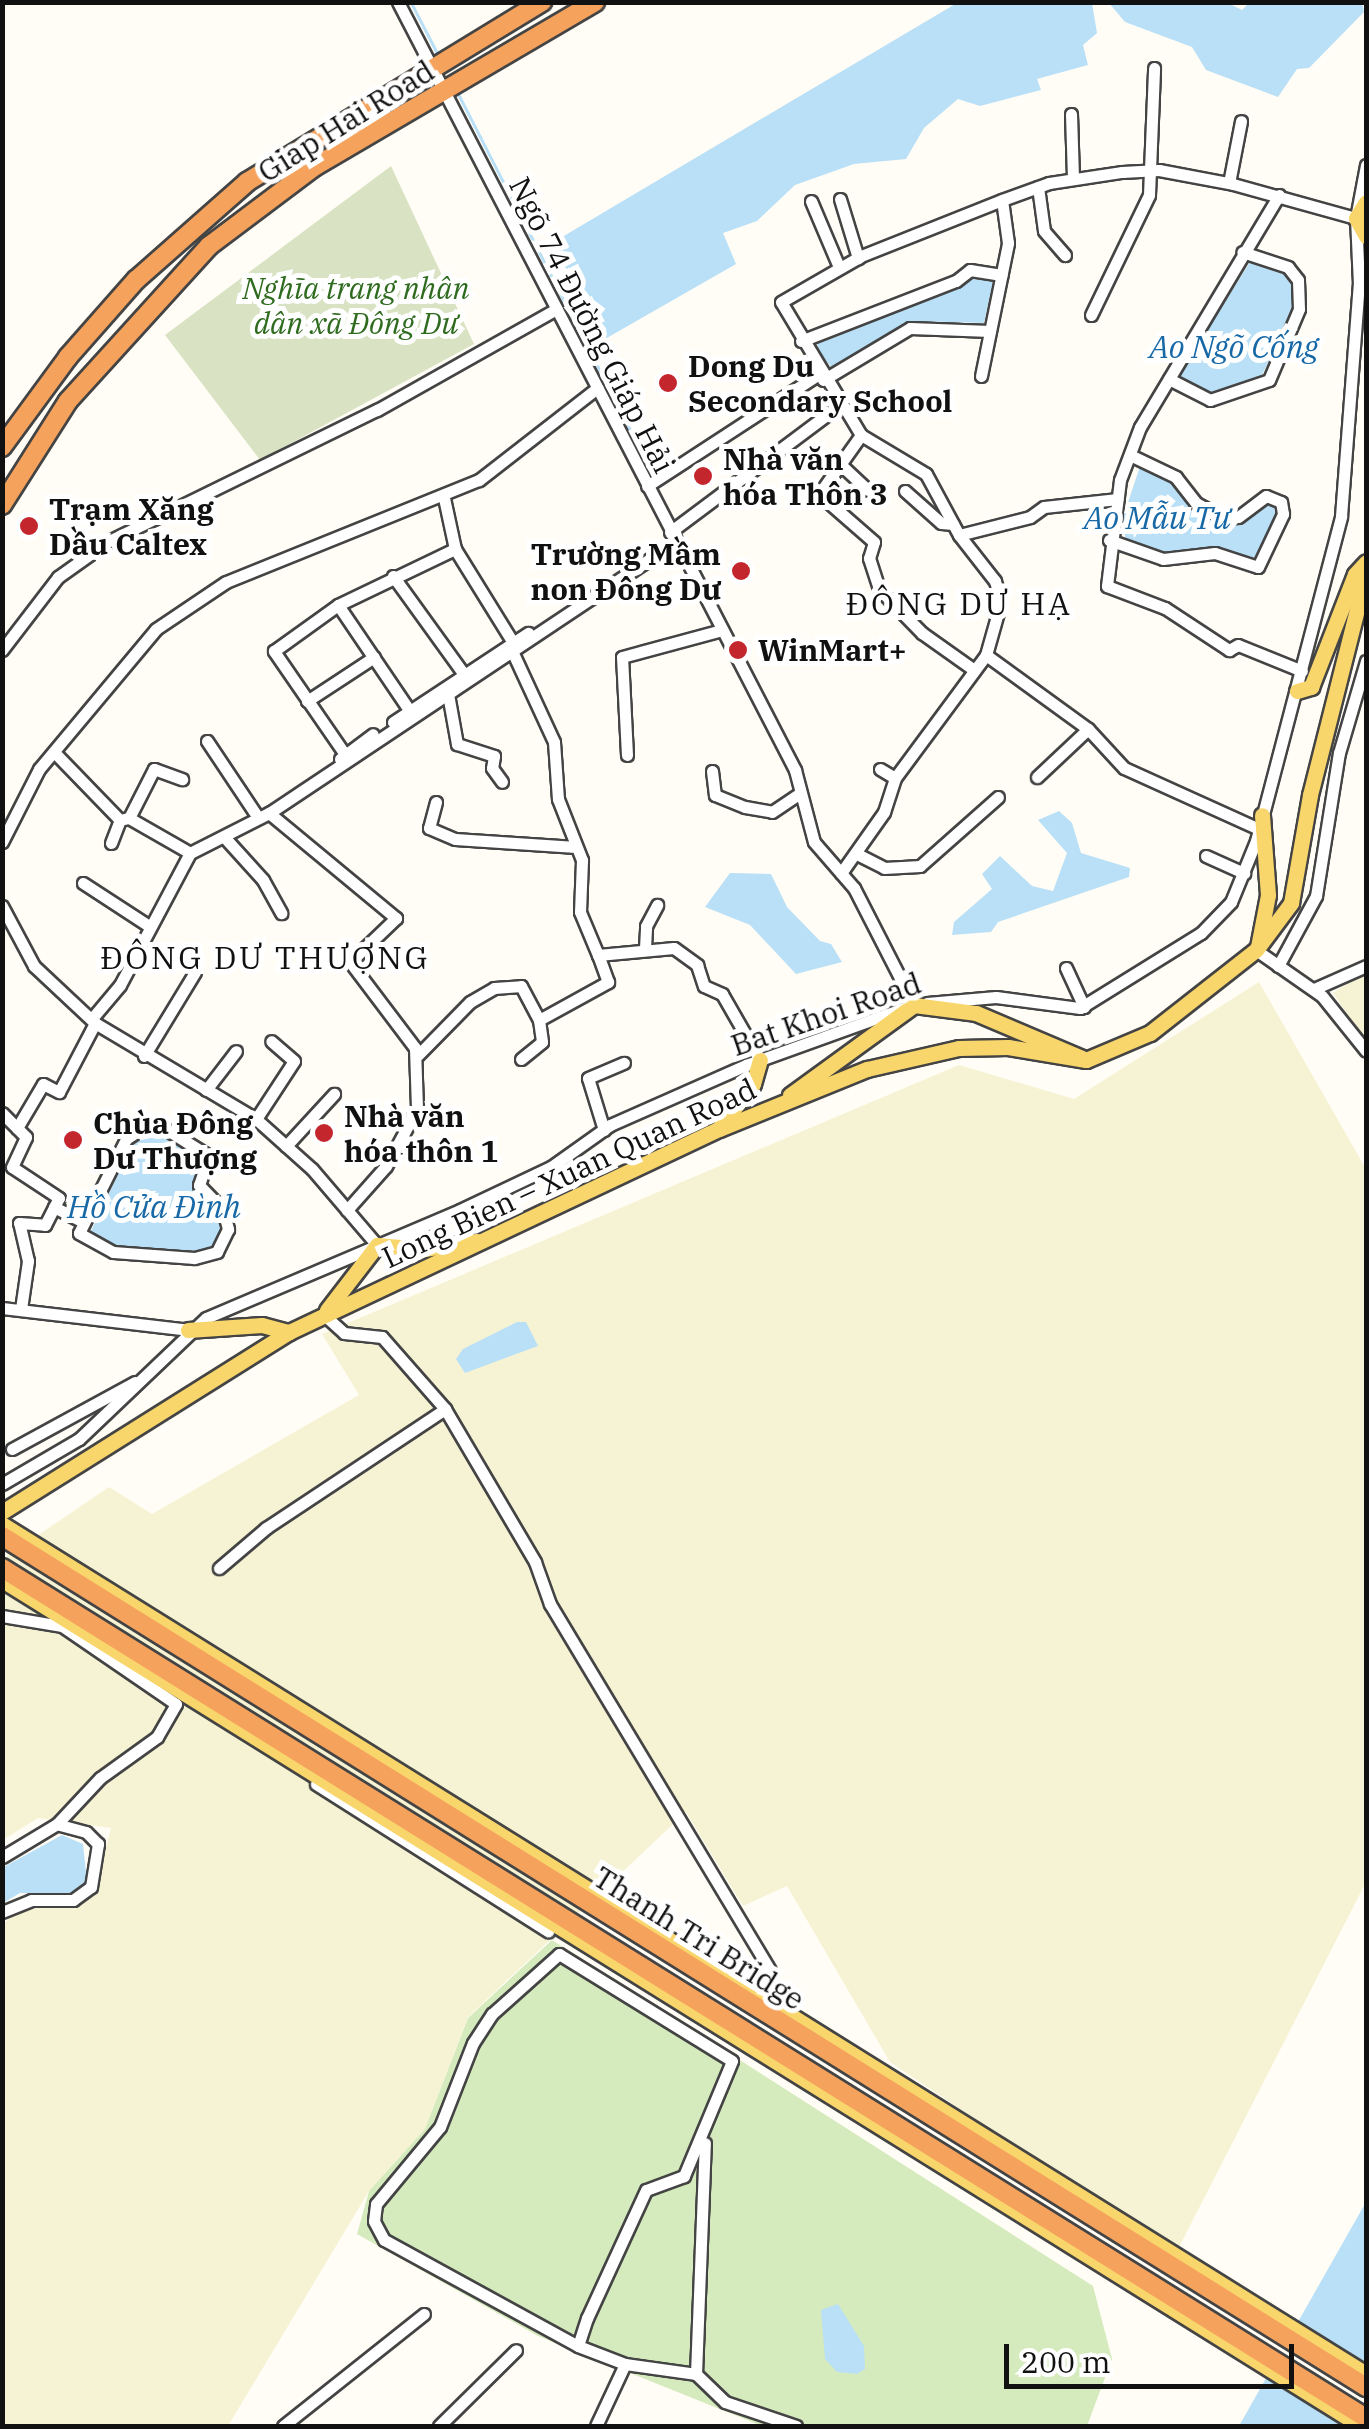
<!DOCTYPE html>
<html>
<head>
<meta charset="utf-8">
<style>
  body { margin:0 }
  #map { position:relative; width:1369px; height:2429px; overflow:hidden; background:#fffdf5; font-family:"IBM Plex Serif",serif }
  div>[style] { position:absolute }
  .farmland>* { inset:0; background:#f6f3d4 }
  .green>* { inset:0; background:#d5ebbd }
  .cemetery>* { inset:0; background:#d9e3c4 }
  .water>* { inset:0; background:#b9e0f7 }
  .pier>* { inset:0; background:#fffdf5 }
  .stream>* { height:2.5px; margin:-1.25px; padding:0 1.25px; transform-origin:1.25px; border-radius:1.25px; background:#b9e0f7 }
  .roads { filter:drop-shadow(2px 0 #444) drop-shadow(-2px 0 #444) drop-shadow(0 2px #444) drop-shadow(0 -2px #444) }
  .minor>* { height:11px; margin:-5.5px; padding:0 5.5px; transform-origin:5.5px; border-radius:5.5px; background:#fff }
  .major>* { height:15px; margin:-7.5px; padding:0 7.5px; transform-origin:7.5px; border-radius:7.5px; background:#f9d66b }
  .highway>* { height:18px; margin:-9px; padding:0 9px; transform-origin:9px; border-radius:9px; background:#f5a25d }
  .dots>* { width:28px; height:28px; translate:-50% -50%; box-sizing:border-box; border:5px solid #fff; border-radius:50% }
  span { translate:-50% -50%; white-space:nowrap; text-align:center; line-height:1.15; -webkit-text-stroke:10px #fff; paint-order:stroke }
  .street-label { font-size:30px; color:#111 }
  .park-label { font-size:30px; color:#2f6b1f; font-style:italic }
  .poi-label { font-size:30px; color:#111; font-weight:700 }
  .left { translate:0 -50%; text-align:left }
  .right { translate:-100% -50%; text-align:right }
  .water-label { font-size:32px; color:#1768a6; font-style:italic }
  .neighbourhood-label { font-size:32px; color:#111; letter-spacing:2.5px }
  .frame { position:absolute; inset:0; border:5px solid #111; pointer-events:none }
  .scale { position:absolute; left:1004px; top:2344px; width:290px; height:45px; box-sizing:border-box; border:5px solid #111; border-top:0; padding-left:12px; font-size:30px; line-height:35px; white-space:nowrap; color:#111; -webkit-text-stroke:8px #fff; paint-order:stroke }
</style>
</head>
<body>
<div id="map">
  <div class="farmland">
    <div style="clip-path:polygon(1366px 972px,1366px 1043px,1333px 993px)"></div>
    <div style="clip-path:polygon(1259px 982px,1366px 1169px,1366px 1882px,1176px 2253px,890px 2062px,787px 1886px,743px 1906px,686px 1812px,468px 2017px,425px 2129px,369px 2191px,228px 2426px,3px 2426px,2px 1925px,17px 1912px,93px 1897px,111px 1828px,38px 1818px,3px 1840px,3px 1559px,109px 1487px,152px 1514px,359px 1395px,322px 1334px,959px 1065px,1074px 1099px)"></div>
  </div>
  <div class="green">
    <div style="clip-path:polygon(552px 1940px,1093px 2286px,1112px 2359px,1087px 2426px,762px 2426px,538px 2336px,357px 2234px,369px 2191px,425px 2129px,468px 2018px)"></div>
  </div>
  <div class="cemetery">
    <div style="clip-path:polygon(391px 166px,474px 344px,260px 460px,165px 335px)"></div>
  </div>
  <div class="water">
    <div style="clip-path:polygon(1362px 2px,1364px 12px,1309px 68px,1297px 69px,1278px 97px,1206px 70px,1192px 47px,1125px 22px,1109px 3px,1228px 3px,1242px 10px,1249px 3px)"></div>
    <div style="clip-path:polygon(957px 3px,1092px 3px,1097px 33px,1083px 45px,1088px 65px,1037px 79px,1041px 90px,980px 106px,958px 99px,924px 128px,906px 159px,854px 164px,795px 185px,757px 221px,723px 233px,736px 264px,605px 339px,552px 243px)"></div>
    <div style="clip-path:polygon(1250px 262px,1291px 277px,1293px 310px,1261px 377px,1208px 393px,1179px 375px)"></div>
    <div style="clip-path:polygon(968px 275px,993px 282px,984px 323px,914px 321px,833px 369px,817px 350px,818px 340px)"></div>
    <div style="clip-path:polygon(1140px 466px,1175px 483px,1197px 511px,1229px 525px,1273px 501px,1279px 510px,1255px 563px,1222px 547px,1164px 554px,1127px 542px,1121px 524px)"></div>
    <div style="clip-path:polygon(1059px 811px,1072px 823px,1081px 853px,1130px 868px,1129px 877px,998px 922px,991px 932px,952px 935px,954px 922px,992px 889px,982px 874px,1000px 856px,1032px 886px,1053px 891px,1067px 853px,1038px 820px)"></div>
    <div style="clip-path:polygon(730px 873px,771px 874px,787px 907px,820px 941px,831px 944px,842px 962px,796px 974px,750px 925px,705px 907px)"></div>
    <div style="clip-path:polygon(155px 1126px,203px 1154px,195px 1184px,222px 1216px,222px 1243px,201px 1254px,116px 1249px,89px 1235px,133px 1143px)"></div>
    <div style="clip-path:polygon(517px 1322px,526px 1322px,538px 1346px,465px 1373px,456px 1359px,463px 1349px)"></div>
    <div style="clip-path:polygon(62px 1835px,83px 1844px,87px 1882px,74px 1893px,20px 1893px,3px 1903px,2px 1868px)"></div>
    <div style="clip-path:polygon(1366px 2202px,1366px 2426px,1239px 2426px)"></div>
    <div style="clip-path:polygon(838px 2304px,864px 2346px,865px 2369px,857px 2374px,837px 2372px,825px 2359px,821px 2310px)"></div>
  </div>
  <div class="pier">
    <div style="clip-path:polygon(1291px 2324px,1366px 2371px,1366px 2426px,1266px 2369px)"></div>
  </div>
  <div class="stream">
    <div style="left:411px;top:2px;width:59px;rotate:62.6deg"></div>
    <div style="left:458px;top:93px;width:422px;rotate:62.9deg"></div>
  </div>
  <div class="roads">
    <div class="minor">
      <div style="left:398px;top:2px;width:865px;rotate:62.66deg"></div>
      <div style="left:795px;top:770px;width:74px;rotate:75.2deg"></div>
      <div style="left:814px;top:842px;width:61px;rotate:49deg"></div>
      <div style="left:854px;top:888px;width:131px;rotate:62.9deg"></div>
      <div style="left:1071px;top:114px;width:65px;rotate:88.2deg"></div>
      <div style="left:1229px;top:183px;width:63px;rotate:-79deg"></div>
      <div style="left:1038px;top:187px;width:44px;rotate:82.2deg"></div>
      <div style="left:1044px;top:231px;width:32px;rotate:49deg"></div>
      <div style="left:1279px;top:195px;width:270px;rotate:120.9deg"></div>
      <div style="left:1140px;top:427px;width:57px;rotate:110.7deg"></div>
      <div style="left:1120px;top:480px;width:107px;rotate:97deg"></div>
      <div style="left:1107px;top:586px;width:62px;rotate:20.8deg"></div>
      <div style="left:1165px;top:608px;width:77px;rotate:33.3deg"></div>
      <div style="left:1229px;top:650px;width:10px;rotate:-29deg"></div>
      <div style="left:1238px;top:645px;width:69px;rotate:22.1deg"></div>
      <div style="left:840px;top:199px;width:62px;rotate:73deg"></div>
      <div style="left:811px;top:201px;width:72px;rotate:67deg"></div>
      <div style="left:1091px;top:315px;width:133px;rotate:-64.2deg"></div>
      <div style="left:1149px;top:195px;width:127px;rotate:-87.7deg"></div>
      <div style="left:801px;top:341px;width:166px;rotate:-21.2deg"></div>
      <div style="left:956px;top:281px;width:18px;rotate:-38deg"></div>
      <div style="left:970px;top:270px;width:32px;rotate:9deg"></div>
      <div style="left:981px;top:376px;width:136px;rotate:-78.5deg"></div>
      <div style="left:1008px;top:243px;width:43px;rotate:-97.9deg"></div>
      <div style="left:1169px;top:379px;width:46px;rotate:27.1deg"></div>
      <div style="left:1210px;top:400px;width:62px;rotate:-18.7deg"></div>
      <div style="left:1269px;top:380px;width:77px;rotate:-67.1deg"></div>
      <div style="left:1299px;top:309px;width:29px;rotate:-92deg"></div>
      <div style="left:1298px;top:280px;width:16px;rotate:-128deg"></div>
      <div style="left:1288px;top:267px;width:48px;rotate:-161.9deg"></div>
      <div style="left:823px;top:380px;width:101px;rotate:-30.9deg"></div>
      <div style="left:910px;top:328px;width:80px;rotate:2.1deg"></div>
      <div style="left:861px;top:435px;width:72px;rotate:125.4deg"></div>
      <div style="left:819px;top:494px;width:73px;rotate:41.1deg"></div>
      <div style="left:874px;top:542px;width:17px;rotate:107deg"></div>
      <div style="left:869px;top:558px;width:33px;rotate:72deg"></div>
      <div style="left:879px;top:589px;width:62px;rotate:45.7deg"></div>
      <div style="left:922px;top:633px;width:64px;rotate:35.4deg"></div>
      <div style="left:840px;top:464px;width:38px;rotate:43deg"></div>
      <div style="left:647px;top:486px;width:205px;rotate:-33.1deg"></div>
      <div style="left:905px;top:491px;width:48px;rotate:41.6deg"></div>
      <div style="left:941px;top:523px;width:12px;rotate:5deg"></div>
      <div style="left:444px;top:498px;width:52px;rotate:77.8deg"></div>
      <div style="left:455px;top:549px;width:108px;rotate:58.2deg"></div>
      <div style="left:670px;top:532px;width:212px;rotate:-36.8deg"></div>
      <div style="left:959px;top:535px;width:73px;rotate:-14.2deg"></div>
      <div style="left:1030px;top:517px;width:17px;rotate:-36deg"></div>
      <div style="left:1044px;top:507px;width:74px;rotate:-6.2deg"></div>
      <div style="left:1109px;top:540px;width:57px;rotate:19.4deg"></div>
      <div style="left:1163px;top:559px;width:52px;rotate:-6.6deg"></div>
      <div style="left:1215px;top:553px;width:45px;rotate:18deg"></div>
      <div style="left:1258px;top:567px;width:59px;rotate:-64.7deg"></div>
      <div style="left:1283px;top:514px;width:12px;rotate:-99deg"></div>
      <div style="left:1281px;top:502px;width:16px;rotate:-158deg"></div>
      <div style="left:1266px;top:496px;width:35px;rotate:143deg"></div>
      <div style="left:1238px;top:517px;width:14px;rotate:176deg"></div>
      <div style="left:1224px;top:518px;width:32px;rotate:-152deg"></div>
      <div style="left:1196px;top:503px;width:33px;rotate:-128deg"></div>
      <div style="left:1176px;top:477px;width:51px;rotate:-154.4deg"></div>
      <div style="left:393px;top:576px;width:120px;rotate:54.2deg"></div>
      <div style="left:338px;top:605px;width:127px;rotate:55.9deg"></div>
      <div style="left:2px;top:650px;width:92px;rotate:-52.5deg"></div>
      <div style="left:58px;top:577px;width:60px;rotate:-35.5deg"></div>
      <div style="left:107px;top:542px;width:301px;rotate:-26.1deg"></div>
      <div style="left:377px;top:410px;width:206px;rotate:-29.4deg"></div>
      <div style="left:512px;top:651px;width:100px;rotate:65.2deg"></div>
      <div style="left:554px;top:742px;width:57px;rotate:86deg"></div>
      <div style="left:558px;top:799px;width:66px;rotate:68.5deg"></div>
      <div style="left:582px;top:860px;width:52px;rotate:92.2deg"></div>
      <div style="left:580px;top:912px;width:47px;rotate:67.3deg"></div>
      <div style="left:598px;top:955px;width:76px;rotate:-5.3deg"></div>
      <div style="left:674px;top:948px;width:29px;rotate:36deg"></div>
      <div style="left:697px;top:965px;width:22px;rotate:72deg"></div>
      <div style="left:704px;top:986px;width:20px;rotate:24deg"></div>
      <div style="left:722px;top:994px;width:76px;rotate:60.1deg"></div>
      <div style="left:448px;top:694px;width:51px;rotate:79.8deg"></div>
      <div style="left:457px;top:744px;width:39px;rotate:18deg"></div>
      <div style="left:494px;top:756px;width:12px;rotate:99deg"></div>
      <div style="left:492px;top:768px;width:17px;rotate:54deg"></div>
      <div style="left:307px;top:701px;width:80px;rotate:-33.3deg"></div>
      <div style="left:393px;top:722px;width:162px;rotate:-33.4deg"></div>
      <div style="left:207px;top:741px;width:90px;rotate:56.3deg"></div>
      <div style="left:54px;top:752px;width:95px;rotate:45.9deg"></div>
      <div style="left:120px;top:820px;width:9px;rotate:-13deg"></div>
      <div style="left:129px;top:818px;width:55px;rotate:-63deg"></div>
      <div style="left:154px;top:769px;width:30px;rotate:20deg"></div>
      <div style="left:344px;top:753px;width:124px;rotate:-124.5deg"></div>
      <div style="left:274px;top:651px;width:79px;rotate:-35.7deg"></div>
      <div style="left:338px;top:605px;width:130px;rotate:-25.6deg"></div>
      <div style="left:627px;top:755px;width:98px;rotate:-92.9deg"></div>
      <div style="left:622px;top:657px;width:104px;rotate:-15.1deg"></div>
      <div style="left:340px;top:759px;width:41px;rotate:-37.1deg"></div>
      <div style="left:880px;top:769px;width:17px;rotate:31deg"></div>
      <div style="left:712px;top:771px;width:24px;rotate:83deg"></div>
      <div style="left:715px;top:795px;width:32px;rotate:22deg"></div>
      <div style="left:745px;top:807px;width:27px;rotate:10deg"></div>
      <div style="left:772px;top:812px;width:34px;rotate:-34deg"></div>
      <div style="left:1037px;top:777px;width:70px;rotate:-43.3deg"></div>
      <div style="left:436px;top:802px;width:27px;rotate:105deg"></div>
      <div style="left:429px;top:828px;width:28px;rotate:23deg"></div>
      <div style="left:455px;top:839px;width:121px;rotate:3.8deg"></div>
      <div style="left:269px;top:813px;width:165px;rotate:39.6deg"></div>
      <div style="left:396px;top:918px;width:64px;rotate:136.3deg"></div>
      <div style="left:350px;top:962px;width:108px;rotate:52.9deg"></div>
      <div style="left:415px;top:1048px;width:61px;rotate:88.1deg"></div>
      <div style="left:417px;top:1109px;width:65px;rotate:118.5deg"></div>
      <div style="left:386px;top:1166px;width:59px;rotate:131.6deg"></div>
      <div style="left:129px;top:818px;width:70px;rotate:29.8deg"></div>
      <div style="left:1259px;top:829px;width:148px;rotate:-155.7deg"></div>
      <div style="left:1124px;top:768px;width:53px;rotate:-132.7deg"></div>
      <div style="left:1088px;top:729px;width:126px;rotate:-144deg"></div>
      <div style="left:986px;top:655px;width:55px;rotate:-74.2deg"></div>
      <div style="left:1001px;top:602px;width:22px;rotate:-106deg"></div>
      <div style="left:995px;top:581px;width:58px;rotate:-128deg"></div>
      <div style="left:959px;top:535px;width:69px;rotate:-118.4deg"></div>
      <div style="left:926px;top:474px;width:76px;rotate:-149deg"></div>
      <div style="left:861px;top:435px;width:155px;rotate:-121deg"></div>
      <div style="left:781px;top:302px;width:92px;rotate:-29.9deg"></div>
      <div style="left:861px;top:256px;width:152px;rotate:-21.7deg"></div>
      <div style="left:1002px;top:200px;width:50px;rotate:-19.9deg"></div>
      <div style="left:1049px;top:183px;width:74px;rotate:-8.6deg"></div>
      <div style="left:1122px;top:172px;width:37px;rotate:-3deg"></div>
      <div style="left:1159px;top:170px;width:75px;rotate:10.7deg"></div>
      <div style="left:1233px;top:184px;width:128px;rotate:15.5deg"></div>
      <div style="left:226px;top:839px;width:55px;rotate:47.9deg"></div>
      <div style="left:263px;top:880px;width:38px;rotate:61deg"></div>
      <div style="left:2px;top:842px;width:82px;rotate:-63.1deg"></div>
      <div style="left:39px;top:769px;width:182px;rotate:-50.1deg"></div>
      <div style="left:156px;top:629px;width:84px;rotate:-33.9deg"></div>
      <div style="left:226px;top:582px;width:273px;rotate:-22deg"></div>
      <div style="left:479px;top:480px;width:150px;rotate:-37.9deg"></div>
      <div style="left:111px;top:843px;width:25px;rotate:-69deg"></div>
      <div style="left:859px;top:855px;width:28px;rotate:27deg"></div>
      <div style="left:884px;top:868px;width:36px;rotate:-3deg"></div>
      <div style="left:920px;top:866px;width:104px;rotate:-41.5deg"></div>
      <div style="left:1206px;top:856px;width:42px;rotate:24.1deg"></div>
      <div style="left:841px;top:873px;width:75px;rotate:-54.8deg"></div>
      <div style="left:884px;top:812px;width:36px;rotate:-72deg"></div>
      <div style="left:895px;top:778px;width:153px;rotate:-53.5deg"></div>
      <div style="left:83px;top:883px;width:79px;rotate:33.1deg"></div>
      <div style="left:2px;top:906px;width:68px;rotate:61.9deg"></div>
      <div style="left:34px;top:966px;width:83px;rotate:43.1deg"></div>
      <div style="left:95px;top:1023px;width:187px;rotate:30.8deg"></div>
      <div style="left:256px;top:1119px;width:75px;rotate:41.8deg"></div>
      <div style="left:312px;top:1169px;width:100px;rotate:49.5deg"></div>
      <div style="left:645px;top:948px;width:22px;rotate:-87deg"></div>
      <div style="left:646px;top:926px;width:24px;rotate:-62deg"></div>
      <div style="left:1256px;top:950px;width:80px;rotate:34.9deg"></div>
      <div style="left:1322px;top:996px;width:70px;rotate:51.3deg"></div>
      <div style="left:1278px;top:966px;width:80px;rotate:-61.5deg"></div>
      <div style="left:1316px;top:896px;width:145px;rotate:-80.9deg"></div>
      <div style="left:1339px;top:753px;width:96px;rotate:-73.6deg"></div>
      <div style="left:1066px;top:968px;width:43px;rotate:65.2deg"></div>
      <div style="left:1314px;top:989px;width:57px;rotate:-23.9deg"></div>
      <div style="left:927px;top:1003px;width:69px;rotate:-5deg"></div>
      <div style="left:996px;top:997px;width:85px;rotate:7.5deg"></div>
      <div style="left:1080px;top:1008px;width:142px;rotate:-31.8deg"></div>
      <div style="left:1201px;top:933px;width:43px;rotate:-45.9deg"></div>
      <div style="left:1231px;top:902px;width:66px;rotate:-67.7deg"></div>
      <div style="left:1256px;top:841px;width:336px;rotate:-75.3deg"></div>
      <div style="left:1341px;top:516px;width:233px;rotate:-85.6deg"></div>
      <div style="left:1359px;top:284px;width:66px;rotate:-92.6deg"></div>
      <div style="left:1356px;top:218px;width:54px;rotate:-79.3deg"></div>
      <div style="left:94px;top:1016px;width:40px;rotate:-50deg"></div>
      <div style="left:120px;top:985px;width:149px;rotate:-62.1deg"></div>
      <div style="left:190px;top:853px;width:89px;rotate:-26.9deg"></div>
      <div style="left:269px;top:813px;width:489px;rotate:-33.7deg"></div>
      <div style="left:539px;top:1020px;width:79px;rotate:-28.8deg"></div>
      <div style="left:608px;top:982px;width:29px;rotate:-110deg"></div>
      <div style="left:418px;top:1055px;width:74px;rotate:-45.5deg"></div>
      <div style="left:470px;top:1002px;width:28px;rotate:-30deg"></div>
      <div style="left:494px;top:988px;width:27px;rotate:-4deg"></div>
      <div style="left:521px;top:986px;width:38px;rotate:62deg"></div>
      <div style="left:539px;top:1020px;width:22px;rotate:82deg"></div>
      <div style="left:542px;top:1042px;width:27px;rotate:141deg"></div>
      <div style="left:144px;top:1056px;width:98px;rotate:-58.7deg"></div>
      <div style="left:206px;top:1090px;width:49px;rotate:-52.4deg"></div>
      <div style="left:2px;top:1113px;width:21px;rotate:45deg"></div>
      <div style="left:256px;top:1119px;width:69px;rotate:-56.8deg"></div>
      <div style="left:294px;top:1061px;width:30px;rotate:-139deg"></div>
      <div style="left:153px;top:1121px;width:66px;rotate:32deg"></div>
      <div style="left:209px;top:1156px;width:31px;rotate:109deg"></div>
      <div style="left:199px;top:1185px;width:35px;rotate:46deg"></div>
      <div style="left:223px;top:1210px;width:20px;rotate:75deg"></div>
      <div style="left:228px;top:1229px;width:25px;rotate:116deg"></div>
      <div style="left:217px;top:1252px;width:24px;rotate:165deg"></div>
      <div style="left:194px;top:1258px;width:81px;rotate:-175.8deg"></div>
      <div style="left:113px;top:1252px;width:39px;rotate:-151deg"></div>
      <div style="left:79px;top:1233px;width:105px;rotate:-63.4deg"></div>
      <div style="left:126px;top:1139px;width:32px;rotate:-34deg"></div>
      <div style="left:604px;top:1130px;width:54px;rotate:-107.1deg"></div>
      <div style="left:588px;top:1078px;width:39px;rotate:-23deg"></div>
      <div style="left:286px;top:1146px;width:71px;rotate:-47.3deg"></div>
      <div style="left:54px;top:1207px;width:31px;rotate:27deg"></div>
      <div style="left:2px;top:1308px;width:187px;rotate:6.7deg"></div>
      <div style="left:21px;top:1309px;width:49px;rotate:-81.7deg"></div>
      <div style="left:28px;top:1261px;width:39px;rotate:-103deg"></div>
      <div style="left:19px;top:1223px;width:26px;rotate:4deg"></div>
      <div style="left:45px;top:1225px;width:30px;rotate:-63deg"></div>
      <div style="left:59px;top:1198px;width:56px;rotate:-146.6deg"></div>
      <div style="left:12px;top:1167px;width:33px;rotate:-65deg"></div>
      <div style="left:26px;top:1137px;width:13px;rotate:-135deg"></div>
      <div style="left:17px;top:1128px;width:51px;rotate:-59.4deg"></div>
      <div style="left:43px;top:1084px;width:18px;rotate:27deg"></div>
      <div style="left:59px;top:1092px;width:78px;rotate:-62.4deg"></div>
      <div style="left:323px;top:1314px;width:28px;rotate:42deg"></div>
      <div style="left:344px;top:1333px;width:38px;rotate:6deg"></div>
      <div style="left:382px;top:1337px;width:96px;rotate:48.8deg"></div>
      <div style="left:445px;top:1409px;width:178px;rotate:59.5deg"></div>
      <div style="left:535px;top:1562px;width:45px;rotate:70.3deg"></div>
      <div style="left:550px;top:1604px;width:427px;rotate:59deg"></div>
      <div style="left:12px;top:1449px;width:140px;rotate:-28.6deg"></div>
      <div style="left:2px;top:1484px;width:89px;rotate:-30.3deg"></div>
      <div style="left:79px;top:1439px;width:175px;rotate:-43.6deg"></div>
      <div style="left:206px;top:1318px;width:276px;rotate:-23deg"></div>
      <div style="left:460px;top:1210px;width:101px;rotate:-25.3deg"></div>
      <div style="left:551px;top:1167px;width:72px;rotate:-35.4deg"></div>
      <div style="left:610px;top:1125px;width:149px;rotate:-23.8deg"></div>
      <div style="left:746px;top:1065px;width:168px;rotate:-19.8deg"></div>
      <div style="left:219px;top:1568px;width:62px;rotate:-40.4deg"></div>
      <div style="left:266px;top:1528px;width:215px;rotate:-33.6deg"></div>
      <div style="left:2px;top:1616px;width:61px;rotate:9.5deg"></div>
      <div style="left:62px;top:1626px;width:138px;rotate:34.4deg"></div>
      <div style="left:176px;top:1704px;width:38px;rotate:120deg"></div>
      <div style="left:157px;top:1737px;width:70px;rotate:144.3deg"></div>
      <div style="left:100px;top:1778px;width:63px;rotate:133.1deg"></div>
      <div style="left:57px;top:1824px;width:64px;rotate:149deg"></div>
      <div style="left:316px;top:1784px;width:275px;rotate:32.4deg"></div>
      <div style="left:2px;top:1912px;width:31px;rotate:-22deg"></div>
      <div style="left:31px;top:1900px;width:42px"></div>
      <div style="left:73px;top:1900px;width:22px;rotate:-36deg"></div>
      <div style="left:91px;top:1887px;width:44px;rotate:-80.8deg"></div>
      <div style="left:98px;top:1844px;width:17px;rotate:-135deg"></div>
      <div style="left:86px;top:1832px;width:30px;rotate:-165deg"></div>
      <div style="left:578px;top:2346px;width:221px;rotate:-151.3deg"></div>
      <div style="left:384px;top:2240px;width:21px;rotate:-118deg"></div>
      <div style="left:374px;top:2221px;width:17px;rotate:-83deg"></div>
      <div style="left:376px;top:2204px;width:100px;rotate:-50.3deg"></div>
      <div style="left:440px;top:2127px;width:90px;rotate:-68.6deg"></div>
      <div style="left:473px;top:2043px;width:35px;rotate:-57deg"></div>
      <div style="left:492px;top:2014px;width:90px;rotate:-41.8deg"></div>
      <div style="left:559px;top:1954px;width:203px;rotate:31.7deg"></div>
      <div style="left:732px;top:2061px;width:125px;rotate:112.7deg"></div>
      <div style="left:684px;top:2176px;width:40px;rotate:159.8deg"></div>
      <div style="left:646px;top:2190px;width:141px;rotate:114.7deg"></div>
      <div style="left:587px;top:2318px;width:29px;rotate:108deg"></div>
      <div style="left:578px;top:2346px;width:50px;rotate:21deg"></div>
      <div style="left:625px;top:2364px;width:68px;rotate:115.1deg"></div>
      <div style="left:625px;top:2364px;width:72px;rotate:8deg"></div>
      <div style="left:696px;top:2374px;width:40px;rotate:44deg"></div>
      <div style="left:725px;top:2402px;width:75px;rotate:18.7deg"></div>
      <div style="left:696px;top:2374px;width:231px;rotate:-87.8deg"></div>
      <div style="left:283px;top:2426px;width:180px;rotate:-38.5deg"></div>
      <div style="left:439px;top:2426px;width:108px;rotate:-44.6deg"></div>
    </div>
    <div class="major">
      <div style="left:1366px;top:202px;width:19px;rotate:122deg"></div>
      <div style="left:1356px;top:218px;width:21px;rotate:61deg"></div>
      <div style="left:1297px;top:691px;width:15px;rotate:-16deg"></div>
      <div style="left:1311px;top:687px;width:121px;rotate:-68.7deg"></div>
      <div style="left:1355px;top:574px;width:16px;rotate:-47deg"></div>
      <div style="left:1258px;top:947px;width:53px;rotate:-79.1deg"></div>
      <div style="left:1268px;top:895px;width:80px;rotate:-94.3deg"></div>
      <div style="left:790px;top:1095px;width:153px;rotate:-36deg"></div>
      <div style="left:914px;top:1005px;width:63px;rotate:7.4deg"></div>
      <div style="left:976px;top:1013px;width:115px;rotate:23deg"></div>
      <div style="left:721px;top:1125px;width:52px;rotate:-52deg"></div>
      <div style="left:753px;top:1084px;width:25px;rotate:-74deg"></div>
      <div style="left:327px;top:1310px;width:82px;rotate:-52.4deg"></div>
      <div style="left:377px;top:1245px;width:47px;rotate:4.9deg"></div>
      <div style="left:424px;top:1249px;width:53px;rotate:-8.7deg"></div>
      <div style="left:188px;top:1330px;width:74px;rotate:-3.9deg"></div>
      <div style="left:262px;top:1325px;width:28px;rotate:15deg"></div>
      <div style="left:2px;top:1512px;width:339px;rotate:-32.1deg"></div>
      <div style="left:289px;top:1332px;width:476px;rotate:-25.3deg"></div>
      <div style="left:719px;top:1129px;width:160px;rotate:-22.1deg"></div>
      <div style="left:867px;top:1069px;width:94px;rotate:-12.9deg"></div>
      <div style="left:959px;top:1048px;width:49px;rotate:-1.2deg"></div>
      <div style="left:1008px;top:1047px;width:79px;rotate:9.5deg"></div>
      <div style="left:1086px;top:1060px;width:69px;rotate:-22.9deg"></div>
      <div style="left:1150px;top:1033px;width:135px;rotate:-38.1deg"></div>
      <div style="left:1256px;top:950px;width:59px;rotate:-53.3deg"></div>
      <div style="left:1291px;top:903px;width:110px;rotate:-80deg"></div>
      <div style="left:1310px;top:795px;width:229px;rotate:-75.8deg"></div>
      <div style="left:2px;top:1524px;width:1607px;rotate:31.93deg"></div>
      <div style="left:2px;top:1580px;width:1601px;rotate:31.9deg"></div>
    </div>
    <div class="highway">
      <div style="left:2px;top:447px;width:112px;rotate:-53.7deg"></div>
      <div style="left:68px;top:357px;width:103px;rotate:-48.6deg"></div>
      <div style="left:136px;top:280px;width:148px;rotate:-41.4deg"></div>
      <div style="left:247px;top:182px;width:346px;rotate:-31.4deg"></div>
      <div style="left:2px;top:505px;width:123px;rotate:-57.6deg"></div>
      <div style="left:68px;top:401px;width:210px;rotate:-47.7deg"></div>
      <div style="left:209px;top:246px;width:131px;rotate:-37deg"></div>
      <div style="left:314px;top:167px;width:326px;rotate:-30.4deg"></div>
      <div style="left:2px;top:1536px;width:1608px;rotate:31.96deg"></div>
      <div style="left:2px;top:1568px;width:1607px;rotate:31.93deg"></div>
    </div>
  </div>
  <div class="dots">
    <div style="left:668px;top:383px;background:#c4262e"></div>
    <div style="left:703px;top:476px;background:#c4262e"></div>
    <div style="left:29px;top:526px;background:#c4262e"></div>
    <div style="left:741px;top:571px;background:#c4262e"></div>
    <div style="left:738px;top:650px;background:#c4262e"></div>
    <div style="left:324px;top:1133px;background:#c4262e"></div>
    <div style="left:73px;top:1140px;background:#c4262e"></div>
  </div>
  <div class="street-label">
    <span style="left:346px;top:121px;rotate:-32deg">Giap Hai Road</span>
    <span style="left:592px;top:325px;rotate:63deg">Ngõ 74 Đường Giáp Hải</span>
    <span style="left:826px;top:1014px;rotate:-19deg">Bat Khoi Road</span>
    <span style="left:569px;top:1173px;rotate:-25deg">Long Bien – Xuan Quan Road</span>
    <span style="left:699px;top:1938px;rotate:32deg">Thanh Tri Bridge</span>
  </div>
  <div class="park-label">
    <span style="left:356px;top:305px">Nghĩa trang nhân<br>dân xã Đông Dư</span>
  </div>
  <div class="poi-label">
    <span class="left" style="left:688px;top:383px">Dong Du<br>Secondary School</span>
    <span class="left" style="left:723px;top:476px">Nhà văn<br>hóa Thôn 3</span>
    <span class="left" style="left:49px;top:526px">Trạm Xăng<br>Dầu Caltex</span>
    <span class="right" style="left:721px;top:571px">Trường Mầm<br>non Đông Dư</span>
    <span class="left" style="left:758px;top:650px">WinMart+</span>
    <span class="left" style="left:344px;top:1133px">Nhà văn<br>hóa thôn 1</span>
    <span class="left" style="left:93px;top:1140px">Chùa Đông<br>Dư Thượng</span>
  </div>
  <div class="water-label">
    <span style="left:1234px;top:346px">Ao Ngõ Cống</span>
    <span style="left:1157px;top:517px">Ao Mẫu Tư</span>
    <span style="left:154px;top:1206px">Hồ Cửa Đình</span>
  </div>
  <div class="neighbourhood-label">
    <span style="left:959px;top:603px">ĐÔNG DƯ HẠ</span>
    <span style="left:265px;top:957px">ĐÔNG DƯ THƯỢNG</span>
  </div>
  <div class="frame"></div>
  <div class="scale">200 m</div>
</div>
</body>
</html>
